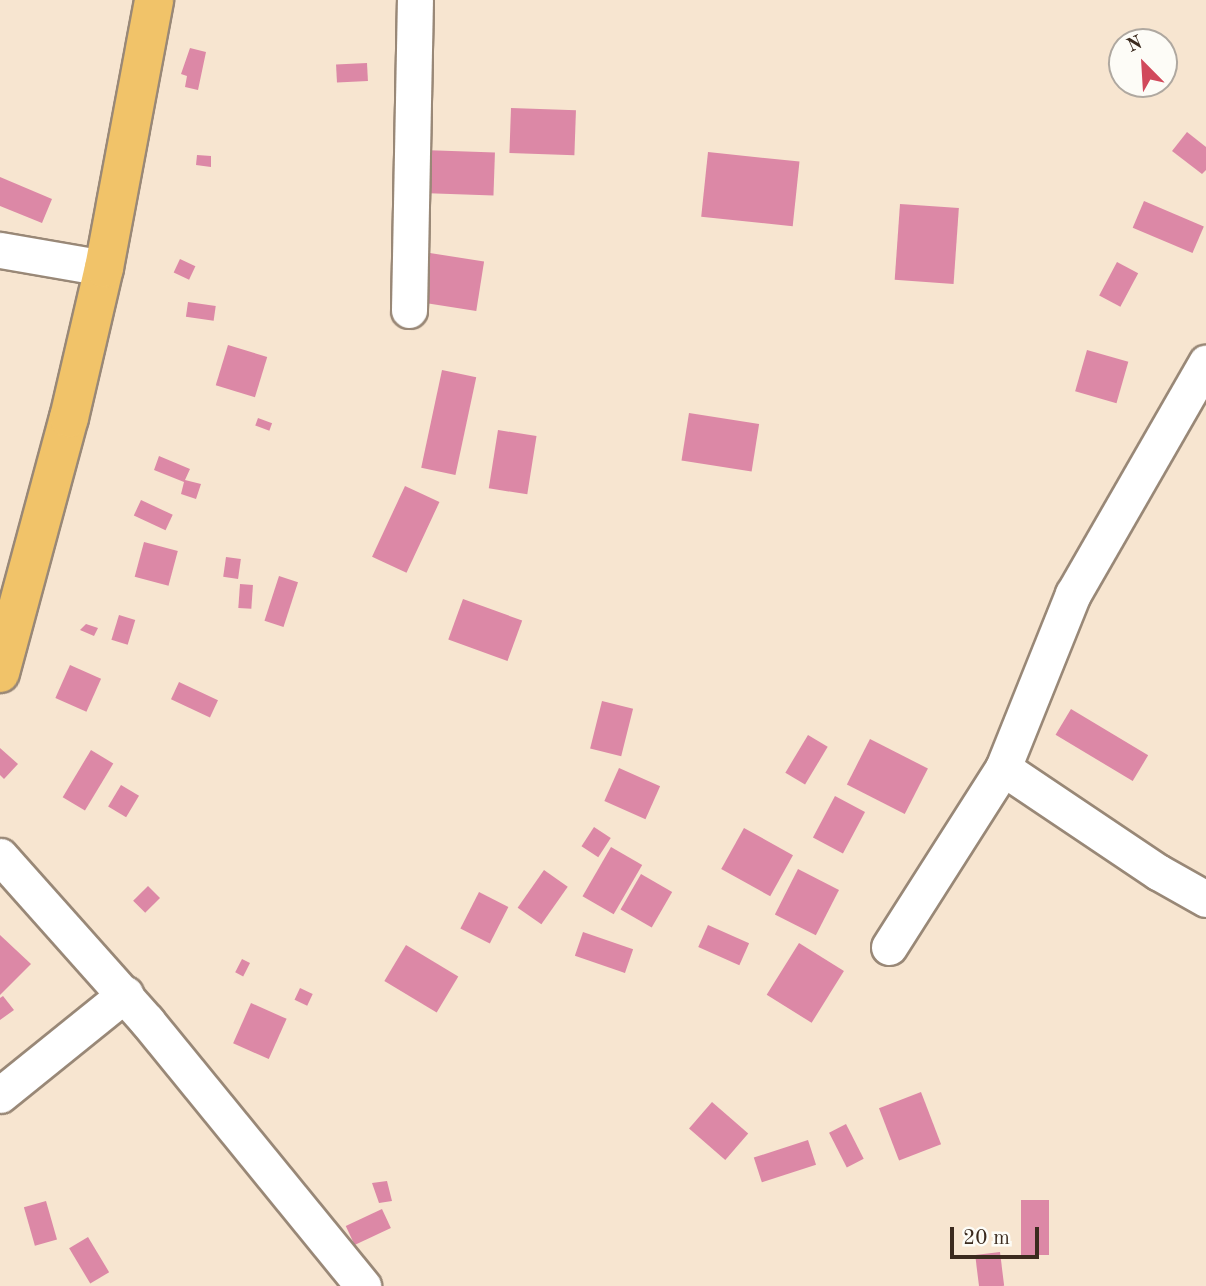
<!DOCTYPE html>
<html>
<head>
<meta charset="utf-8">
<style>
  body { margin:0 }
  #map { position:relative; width:1206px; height:1286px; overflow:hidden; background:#f7e5d0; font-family:"Old Standard TT",serif }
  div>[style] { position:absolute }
  .building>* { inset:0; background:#dc88a6; transform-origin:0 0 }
  .roads { filter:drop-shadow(2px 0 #987) drop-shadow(-2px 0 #987) drop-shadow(0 2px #987) drop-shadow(0 -2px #987) }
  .minor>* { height:35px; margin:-17.5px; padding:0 17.5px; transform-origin:17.5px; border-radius:17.5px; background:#fff }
  .major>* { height:38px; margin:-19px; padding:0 19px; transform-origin:19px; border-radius:19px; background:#f1c369 }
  span { translate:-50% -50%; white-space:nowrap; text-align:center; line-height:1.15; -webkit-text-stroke:6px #fdfcf7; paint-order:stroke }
  .north { position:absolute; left:1108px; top:28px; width:70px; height:70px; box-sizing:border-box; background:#fdfcf7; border:2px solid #afa8a0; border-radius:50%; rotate:336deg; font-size:19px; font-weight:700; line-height:28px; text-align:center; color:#3b2a1e }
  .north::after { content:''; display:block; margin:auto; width:24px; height:32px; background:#d1495b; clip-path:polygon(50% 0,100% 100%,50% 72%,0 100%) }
  .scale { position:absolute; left:950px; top:1227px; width:89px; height:32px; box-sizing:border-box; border:4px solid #3b2a1e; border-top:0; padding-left:9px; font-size:21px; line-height:24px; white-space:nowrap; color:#3b2a1e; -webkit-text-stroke:5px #fdfcf7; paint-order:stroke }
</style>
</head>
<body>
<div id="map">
  <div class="building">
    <div style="clip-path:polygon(190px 48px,206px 52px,198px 90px,185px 87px,187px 76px,181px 74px)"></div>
    <div style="left:367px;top:63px;width:18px;height:31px;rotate:87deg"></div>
    <div style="left:511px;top:108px;width:65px;height:45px;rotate:2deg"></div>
    <div style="clip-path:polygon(1187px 132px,1206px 147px,1206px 170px,1202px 174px,1172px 151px)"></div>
    <div style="left:423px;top:150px;width:72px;height:43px;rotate:2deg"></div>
    <div style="left:708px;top:152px;width:92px;height:65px;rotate:6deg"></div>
    <div style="clip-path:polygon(197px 155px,211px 156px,211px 167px,196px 165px)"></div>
    <div style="clip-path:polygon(0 177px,52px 199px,42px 223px,0 206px)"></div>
    <div style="left:1144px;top:201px;width:65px;height:29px;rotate:23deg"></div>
    <div style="left:900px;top:204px;width:59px;height:76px;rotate:4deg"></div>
    <div style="left:411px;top:250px;width:74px;height:50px;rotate:9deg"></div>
    <div style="left:180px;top:259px;width:17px;height:15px;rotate:25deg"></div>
    <div style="left:1117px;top:262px;width:24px;height:38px;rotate:28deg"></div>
    <div style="left:188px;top:302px;width:28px;height:15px;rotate:8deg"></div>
    <div style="left:228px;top:345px;width:41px;height:42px;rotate:17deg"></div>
    <div style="left:1087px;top:350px;width:43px;height:43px;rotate:16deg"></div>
    <div style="left:442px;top:370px;width:35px;height:100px;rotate:12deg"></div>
    <div style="left:689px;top:413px;width:71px;height:48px;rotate:9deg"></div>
    <div style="left:258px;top:418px;width:15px;height:8px;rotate:20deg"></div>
    <div style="left:498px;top:430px;width:39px;height:59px;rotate:9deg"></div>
    <div style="clip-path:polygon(159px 456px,190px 469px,185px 480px,201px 484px,196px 499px,181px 494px,184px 482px,154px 470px)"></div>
    <div style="left:405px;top:486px;width:38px;height:78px;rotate:25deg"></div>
    <div style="left:141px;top:500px;width:35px;height:17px;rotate:25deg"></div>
    <div style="left:144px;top:542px;width:35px;height:36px;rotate:15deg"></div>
    <div style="left:226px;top:557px;width:15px;height:20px;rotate:8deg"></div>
    <div style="left:279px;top:576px;width:20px;height:47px;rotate:18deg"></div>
    <div style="left:240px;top:584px;width:13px;height:24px;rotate:4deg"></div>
    <div style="left:463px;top:599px;width:63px;height:43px;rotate:20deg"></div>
    <div style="left:119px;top:615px;width:17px;height:26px;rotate:17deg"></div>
    <div style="clip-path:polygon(86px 624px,98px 628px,94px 636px,80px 630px)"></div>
    <div style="left:70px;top:665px;width:34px;height:36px;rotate:24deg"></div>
    <div style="left:179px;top:682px;width:43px;height:19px;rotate:25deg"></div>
    <div style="left:602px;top:701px;width:32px;height:49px;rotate:14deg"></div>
    <div style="left:1071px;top:709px;width:90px;height:30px;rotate:31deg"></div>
    <div style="left:808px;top:735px;width:23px;height:44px;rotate:31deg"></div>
    <div style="left:870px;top:739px;width:65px;height:51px;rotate:27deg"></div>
    <div style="clip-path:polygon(0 748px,18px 764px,4px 779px,0 775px)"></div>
    <div style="left:91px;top:750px;width:26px;height:55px;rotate:31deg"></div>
    <div style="left:619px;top:768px;width:45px;height:36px;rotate:24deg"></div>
    <div style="left:121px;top:785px;width:21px;height:25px;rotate:31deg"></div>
    <div style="left:835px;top:796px;width:34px;height:47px;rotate:28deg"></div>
    <div style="left:594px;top:827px;width:20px;height:23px;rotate:33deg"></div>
    <div style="left:744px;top:828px;width:56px;height:47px;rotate:29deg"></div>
    <div style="left:611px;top:847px;width:36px;height:57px;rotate:30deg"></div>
    <div style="left:798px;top:869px;width:46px;height:51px;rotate:27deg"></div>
    <div style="left:544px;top:870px;width:29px;height:46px;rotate:35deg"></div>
    <div style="left:641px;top:874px;width:36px;height:41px;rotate:30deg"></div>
    <div style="left:148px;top:886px;width:17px;height:21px;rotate:45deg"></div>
    <div style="left:479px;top:892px;width:33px;height:41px;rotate:27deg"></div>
    <div style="left:708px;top:925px;width:45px;height:24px;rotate:24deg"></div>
    <div style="left:583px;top:932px;width:53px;height:25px;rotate:19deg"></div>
    <div style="clip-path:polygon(0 935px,31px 964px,0 995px)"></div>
    <div style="left:799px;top:943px;width:53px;height:61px;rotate:32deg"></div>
    <div style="left:406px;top:945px;width:61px;height:42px;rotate:31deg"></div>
    <div style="left:242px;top:959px;width:9px;height:15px;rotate:27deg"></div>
    <div style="left:300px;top:988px;width:14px;height:13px;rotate:25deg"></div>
    <div style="clip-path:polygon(3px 996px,14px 1010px,0 1020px,0 998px)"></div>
    <div style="left:251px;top:1003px;width:39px;height:44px;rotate:24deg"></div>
    <div style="left:921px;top:1092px;width:56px;height:45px;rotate:69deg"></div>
    <div style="left:712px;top:1102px;width:48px;height:35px;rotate:41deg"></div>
    <div style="left:846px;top:1124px;width:39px;height:19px;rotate:63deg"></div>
    <div style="left:808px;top:1140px;width:26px;height:57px;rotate:72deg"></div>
    <div style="clip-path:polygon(387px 1181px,392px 1201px,379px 1203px,372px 1183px)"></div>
    <div style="left:1021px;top:1200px;width:28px;height:55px"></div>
    <div style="left:46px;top:1201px;width:40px;height:23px;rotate:74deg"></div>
    <div style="left:382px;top:1209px;width:21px;height:40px;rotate:65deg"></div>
    <div style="left:88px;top:1237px;width:41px;height:22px;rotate:59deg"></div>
    <div style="left:1000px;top:1252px;width:34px;height:25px;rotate:83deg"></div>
  </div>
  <div class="roads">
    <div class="minor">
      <div style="left:0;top:250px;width:106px;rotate:9.8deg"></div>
      <div style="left:409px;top:310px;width:310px;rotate:-88.9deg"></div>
      <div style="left:1003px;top:768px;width:187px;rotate:33.9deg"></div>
      <div style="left:1158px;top:872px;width:55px;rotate:29.4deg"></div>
      <div style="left:0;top:856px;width:221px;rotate:48.3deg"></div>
      <div style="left:147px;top:1021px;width:342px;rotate:50.8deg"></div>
      <div style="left:889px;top:947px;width:212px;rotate:-57.5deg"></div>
      <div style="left:1003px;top:768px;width:188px;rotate:-68.1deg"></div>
      <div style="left:1073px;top:594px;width:267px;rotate:-60.1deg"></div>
      <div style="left:0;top:1095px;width:161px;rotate:-38.9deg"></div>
    </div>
    <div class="major">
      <div style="left:0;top:673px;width:264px;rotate:-74.9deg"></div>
      <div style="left:69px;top:418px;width:154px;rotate:-76.9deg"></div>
      <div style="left:104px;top:268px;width:273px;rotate:-79.4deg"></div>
    </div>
  </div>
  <div class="north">N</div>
  <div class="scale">20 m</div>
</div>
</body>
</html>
